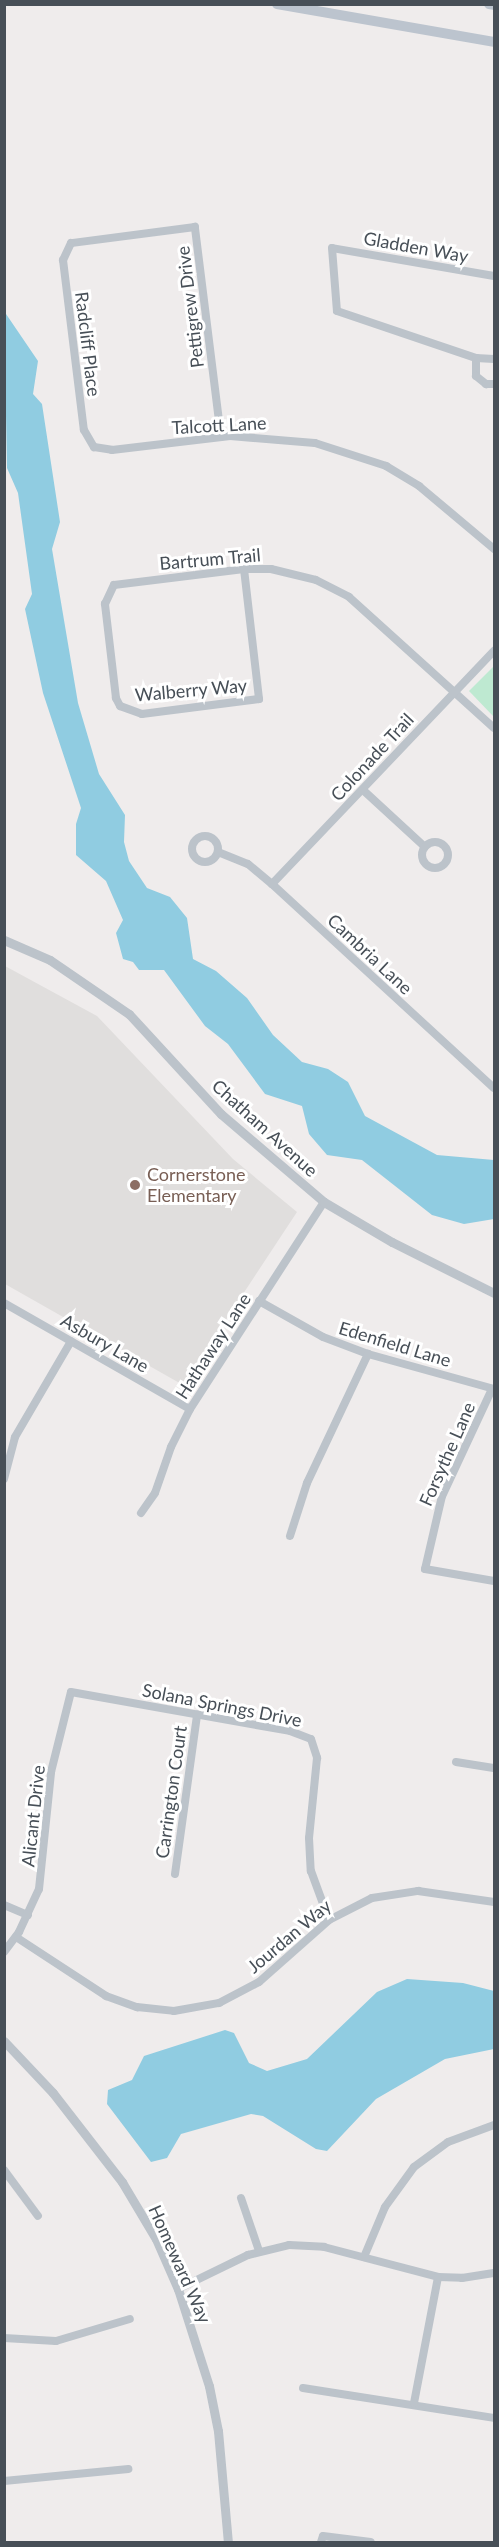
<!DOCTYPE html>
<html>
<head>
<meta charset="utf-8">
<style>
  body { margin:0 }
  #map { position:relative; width:499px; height:2547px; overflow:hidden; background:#efecec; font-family:Lato,sans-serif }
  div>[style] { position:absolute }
  .education>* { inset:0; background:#e0dedd }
  .green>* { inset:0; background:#bee9d1 }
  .water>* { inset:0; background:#90cce1 }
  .minor>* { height:8px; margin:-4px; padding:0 4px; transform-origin:4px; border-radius:4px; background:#bcc3ca }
  .minor>.ring { margin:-4px; padding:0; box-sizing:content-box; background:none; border:8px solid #bcc3ca; border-radius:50% }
  .tertiary>* { height:9px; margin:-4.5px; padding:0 4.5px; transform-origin:4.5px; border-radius:4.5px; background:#bcc3ca }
  .secondary>* { height:10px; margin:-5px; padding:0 5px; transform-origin:5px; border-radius:5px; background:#bcc4ce }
  .dots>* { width:16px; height:16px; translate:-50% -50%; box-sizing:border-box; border:3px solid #fff; border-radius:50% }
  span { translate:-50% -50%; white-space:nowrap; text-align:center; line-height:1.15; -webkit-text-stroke:6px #fff; paint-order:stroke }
  .street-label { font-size:18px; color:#474f57 }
  .education-label { font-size:18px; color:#785e54 }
  .left { translate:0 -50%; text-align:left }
  .frame { position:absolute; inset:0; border:6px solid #474f57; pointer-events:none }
</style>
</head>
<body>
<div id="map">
  <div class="education">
    <div style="clip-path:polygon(5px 966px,97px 1016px,233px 1159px,297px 1212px,183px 1385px,5px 1284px)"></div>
  </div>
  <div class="green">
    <div style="clip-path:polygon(494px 666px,494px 717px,469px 691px)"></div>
  </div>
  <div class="water">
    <div style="clip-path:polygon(4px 311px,38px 361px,33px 394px,42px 404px,60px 522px,52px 549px,78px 703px,99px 774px,125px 815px,124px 842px,129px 861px,147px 888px,170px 897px,187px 918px,193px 959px,216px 971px,247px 998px,273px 1035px,302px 1062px,328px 1069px,348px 1082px,365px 1116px,437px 1155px,494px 1160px,494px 1219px,464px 1224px,432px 1215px,362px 1160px,327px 1155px,309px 1134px,302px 1106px,265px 1094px,228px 1044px,205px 1026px,164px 970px,139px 970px,133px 962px,123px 959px,116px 933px,123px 920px,106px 881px,76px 855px,76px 824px,81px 808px,43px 693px,25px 609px,32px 594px,18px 493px,7px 468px)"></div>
    <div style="clip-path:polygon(407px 1979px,463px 1983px,494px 1991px,494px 2049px,445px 2059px,376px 2099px,327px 2151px,316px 2149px,263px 2116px,251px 2114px,181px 2134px,167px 2158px,151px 2162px,107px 2104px,108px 2090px,132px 2080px,144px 2056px,225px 2030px,234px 2033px,249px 2063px,267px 2071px,307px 2059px,377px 1992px)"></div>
  </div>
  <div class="minor">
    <div style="left:494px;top:276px;width:164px;rotate:-170.2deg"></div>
    <div style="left:332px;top:248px;width:63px;rotate:85.5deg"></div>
    <div style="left:337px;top:311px;width:147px;rotate:18.7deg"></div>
    <div style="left:476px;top:358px;width:18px;rotate:3deg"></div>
    <div style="left:476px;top:358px;width:18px;rotate:90deg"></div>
    <div style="left:476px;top:376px;width:13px;rotate:39deg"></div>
    <div style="left:486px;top:384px;width:8px"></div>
    <div style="left:221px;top:437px;width:212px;rotate:-97.1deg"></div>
    <div style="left:195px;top:227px;width:125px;rotate:172.6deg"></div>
    <div style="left:71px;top:243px;width:19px;rotate:115deg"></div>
    <div style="left:63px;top:260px;width:171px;rotate:83deg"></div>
    <div style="left:84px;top:430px;width:20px;rotate:60deg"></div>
    <div style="left:94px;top:447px;width:18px;rotate:9deg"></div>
    <div style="left:112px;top:450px;width:119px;rotate:-6.8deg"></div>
    <div style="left:230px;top:436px;width:85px;rotate:4.7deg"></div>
    <div style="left:315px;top:443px;width:75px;rotate:17.9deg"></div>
    <div style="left:386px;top:466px;width:39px;rotate:31deg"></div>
    <div style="left:419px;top:486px;width:98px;rotate:40deg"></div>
    <div style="left:244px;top:569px;width:131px;rotate:83.4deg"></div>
    <div style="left:259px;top:699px;width:118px;rotate:172.7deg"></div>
    <div style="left:142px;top:714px;width:23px;rotate:-160deg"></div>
    <div style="left:120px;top:706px;width:9px;rotate:-117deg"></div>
    <div style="left:116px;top:698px;width:95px;rotate:-96.7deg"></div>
    <div style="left:105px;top:604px;width:21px;rotate:-65deg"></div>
    <div style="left:114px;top:585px;width:131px;rotate:-7deg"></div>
    <div style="left:244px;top:569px;width:27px"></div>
    <div style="left:271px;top:569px;width:46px;rotate:13.7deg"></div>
    <div style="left:316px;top:580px;width:37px;rotate:27deg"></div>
    <div style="left:349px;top:597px;width:195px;rotate:42.1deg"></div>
    <div style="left:363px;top:790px;width:84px;rotate:42.6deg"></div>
    <div class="ring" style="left:192px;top:836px;width:18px;height:18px"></div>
    <div class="ring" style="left:422px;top:842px;width:18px;height:18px"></div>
    <div style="left:218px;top:852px;width:32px;rotate:22deg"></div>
    <div style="left:248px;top:864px;width:31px;rotate:40deg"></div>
    <div style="left:272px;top:884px;width:301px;rotate:42.6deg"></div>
    <div style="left:272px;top:884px;width:322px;rotate:-46.4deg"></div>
    <div style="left:259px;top:1301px;width:73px;rotate:29.4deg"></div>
    <div style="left:323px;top:1337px;width:48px;rotate:20.7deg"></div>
    <div style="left:368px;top:1354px;width:131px;rotate:15.5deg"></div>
    <div style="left:4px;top:1303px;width:214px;rotate:29.7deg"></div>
    <div style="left:492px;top:1389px;width:118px;rotate:115deg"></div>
    <div style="left:442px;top:1496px;width:75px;rotate:103.1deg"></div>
    <div style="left:425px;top:1569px;width:70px;rotate:9.9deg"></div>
    <div style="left:4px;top:1479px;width:43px;rotate:-75.3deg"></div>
    <div style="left:15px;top:1437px;width:111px;rotate:-59.7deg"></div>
    <div style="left:141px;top:1513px;width:24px;rotate:-55deg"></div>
    <div style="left:155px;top:1493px;width:49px;rotate:-70.8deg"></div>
    <div style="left:171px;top:1447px;width:42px;rotate:-63.4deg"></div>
    <div style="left:190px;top:1409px;width:247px;rotate:-57.1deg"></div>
    <div style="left:290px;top:1536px;width:56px;rotate:-72.2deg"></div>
    <div style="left:307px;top:1483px;width:143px;rotate:-64.7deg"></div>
    <div style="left:456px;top:1762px;width:38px;rotate:9deg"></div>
    <div style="left:175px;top:1874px;width:161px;rotate:-82.1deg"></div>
    <div style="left:4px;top:1905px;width:26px;rotate:23deg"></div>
    <div style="left:16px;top:1937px;width:108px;rotate:33.2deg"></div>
    <div style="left:106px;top:1996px;width:33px;rotate:20deg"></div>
    <div style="left:137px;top:2007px;width:37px;rotate:6deg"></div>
    <div style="left:174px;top:2011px;width:46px;rotate:-10.1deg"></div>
    <div style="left:219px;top:2003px;width:45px;rotate:-27.7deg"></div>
    <div style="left:259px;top:1982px;width:94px;rotate:-41.5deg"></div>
    <div style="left:329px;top:1920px;width:48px;rotate:-27.1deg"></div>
    <div style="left:372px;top:1898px;width:47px;rotate:-8.7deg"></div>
    <div style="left:418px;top:1891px;width:77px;rotate:8.2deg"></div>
    <div style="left:4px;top:1952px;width:25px;rotate:-53deg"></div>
    <div style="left:19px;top:1932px;width:47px;rotate:-65.1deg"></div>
    <div style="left:39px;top:1889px;width:118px;rotate:-84.1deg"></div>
    <div style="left:51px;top:1772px;width:82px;rotate:-76deg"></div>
    <div style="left:71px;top:1692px;width:222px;rotate:10.1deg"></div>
    <div style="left:290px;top:1731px;width:22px;rotate:21deg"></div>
    <div style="left:311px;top:1739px;width:20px;rotate:72deg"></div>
    <div style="left:317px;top:1758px;width:80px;rotate:95.7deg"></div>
    <div style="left:309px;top:1838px;width:33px;rotate:87deg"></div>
    <div style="left:311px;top:1871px;width:52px;rotate:69.8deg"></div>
    <div style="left:4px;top:2170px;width:57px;rotate:53.5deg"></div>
    <div style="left:241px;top:2198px;width:56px;rotate:71.2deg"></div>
    <div style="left:364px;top:2257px;width:54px;rotate:-67.2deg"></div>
    <div style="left:385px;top:2207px;width:49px;rotate:-54.1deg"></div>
    <div style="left:414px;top:2167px;width:42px;rotate:-36.3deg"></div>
    <div style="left:448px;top:2142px;width:49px;rotate:-20.3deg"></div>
    <div style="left:178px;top:2289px;width:78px;rotate:-25.9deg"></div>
    <div style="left:248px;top:2255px;width:42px;rotate:-13.7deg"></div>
    <div style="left:289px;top:2245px;width:35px;rotate:3deg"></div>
    <div style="left:324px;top:2247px;width:118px;rotate:14.7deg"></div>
    <div style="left:438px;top:2277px;width:24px;rotate:2deg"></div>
    <div style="left:462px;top:2278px;width:32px;rotate:-9deg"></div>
    <div style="left:4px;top:2338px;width:52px;rotate:3.3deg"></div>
    <div style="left:56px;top:2341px;width:77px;rotate:-16.6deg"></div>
    <div style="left:303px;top:2388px;width:193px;rotate:8.9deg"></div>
    <div style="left:414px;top:2403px;width:128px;rotate:-79.2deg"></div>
    <div style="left:4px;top:2481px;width:125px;rotate:-5.5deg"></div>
    <div style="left:321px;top:2542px;width:6px;rotate:-72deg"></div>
    <div style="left:323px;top:2536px;width:48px;rotate:7.1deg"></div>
  </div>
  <div class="tertiary">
    <div style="left:4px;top:940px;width:50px;rotate:23.5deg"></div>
    <div style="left:50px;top:960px;width:96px;rotate:34.4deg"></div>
    <div style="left:129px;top:1014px;width:136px;rotate:47.4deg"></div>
    <div style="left:221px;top:1114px;width:135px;rotate:40.5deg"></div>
    <div style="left:324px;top:1202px;width:79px;rotate:30.5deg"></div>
    <div style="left:392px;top:1242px;width:114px;rotate:26.6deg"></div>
    <div style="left:4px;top:2041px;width:71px;rotate:46.7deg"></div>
    <div style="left:53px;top:2093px;width:113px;rotate:52.2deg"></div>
    <div style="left:122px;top:2182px;width:66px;rotate:59.2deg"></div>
    <div style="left:156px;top:2239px;width:55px;rotate:66.3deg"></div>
    <div style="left:178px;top:2289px;width:102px;rotate:72.3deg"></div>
    <div style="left:209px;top:2386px;width:46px;rotate:78.7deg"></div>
    <div style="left:218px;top:2431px;width:111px;rotate:84.9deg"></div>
  </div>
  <div class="secondary">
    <div style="left:277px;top:4px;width:220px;rotate:9.9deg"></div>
    <div style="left:489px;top:4px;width:5px;rotate:11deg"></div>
  </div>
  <div class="dots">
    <div style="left:135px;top:1185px;background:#8d6e63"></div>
  </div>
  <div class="street-label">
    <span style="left:416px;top:247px;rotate:10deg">Gladden Way</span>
    <span style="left:190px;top:307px;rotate:-97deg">Pettigrew Drive</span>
    <span style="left:88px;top:344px;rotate:83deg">Radcliff Place</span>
    <span style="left:219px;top:425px;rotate:-3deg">Talcott Lane</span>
    <span style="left:210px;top:559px;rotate:-5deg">Bartrum Trail</span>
    <span style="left:191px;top:690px;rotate:-5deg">Walberry Way</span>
    <span style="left:372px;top:757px;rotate:-47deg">Colonade Trail</span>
    <span style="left:370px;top:954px;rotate:43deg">Cambria Lane</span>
    <span style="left:265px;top:1128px;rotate:42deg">Chatham Avenue</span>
    <span style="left:105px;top:1343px;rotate:30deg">Asbury Lane</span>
    <span style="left:395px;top:1344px;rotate:17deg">Edenfield Lane</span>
    <span style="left:213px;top:1346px;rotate:-57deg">Hathaway Lane</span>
    <span style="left:447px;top:1454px;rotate:-66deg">Forsythe Lane</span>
    <span style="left:222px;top:1705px;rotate:11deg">Solana Springs Drive</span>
    <span style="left:171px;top:1792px;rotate:-82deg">Carrington Court</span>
    <span style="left:33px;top:1816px;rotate:-84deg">Alicant Drive</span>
    <span style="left:289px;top:1936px;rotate:-40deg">Jourdan Way</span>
    <span style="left:180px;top:2264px;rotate:66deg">Homeward Way</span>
  </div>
  <div class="education-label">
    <span class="left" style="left:147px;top:1185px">Cornerstone<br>Elementary</span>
  </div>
  <div class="frame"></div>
</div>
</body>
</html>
